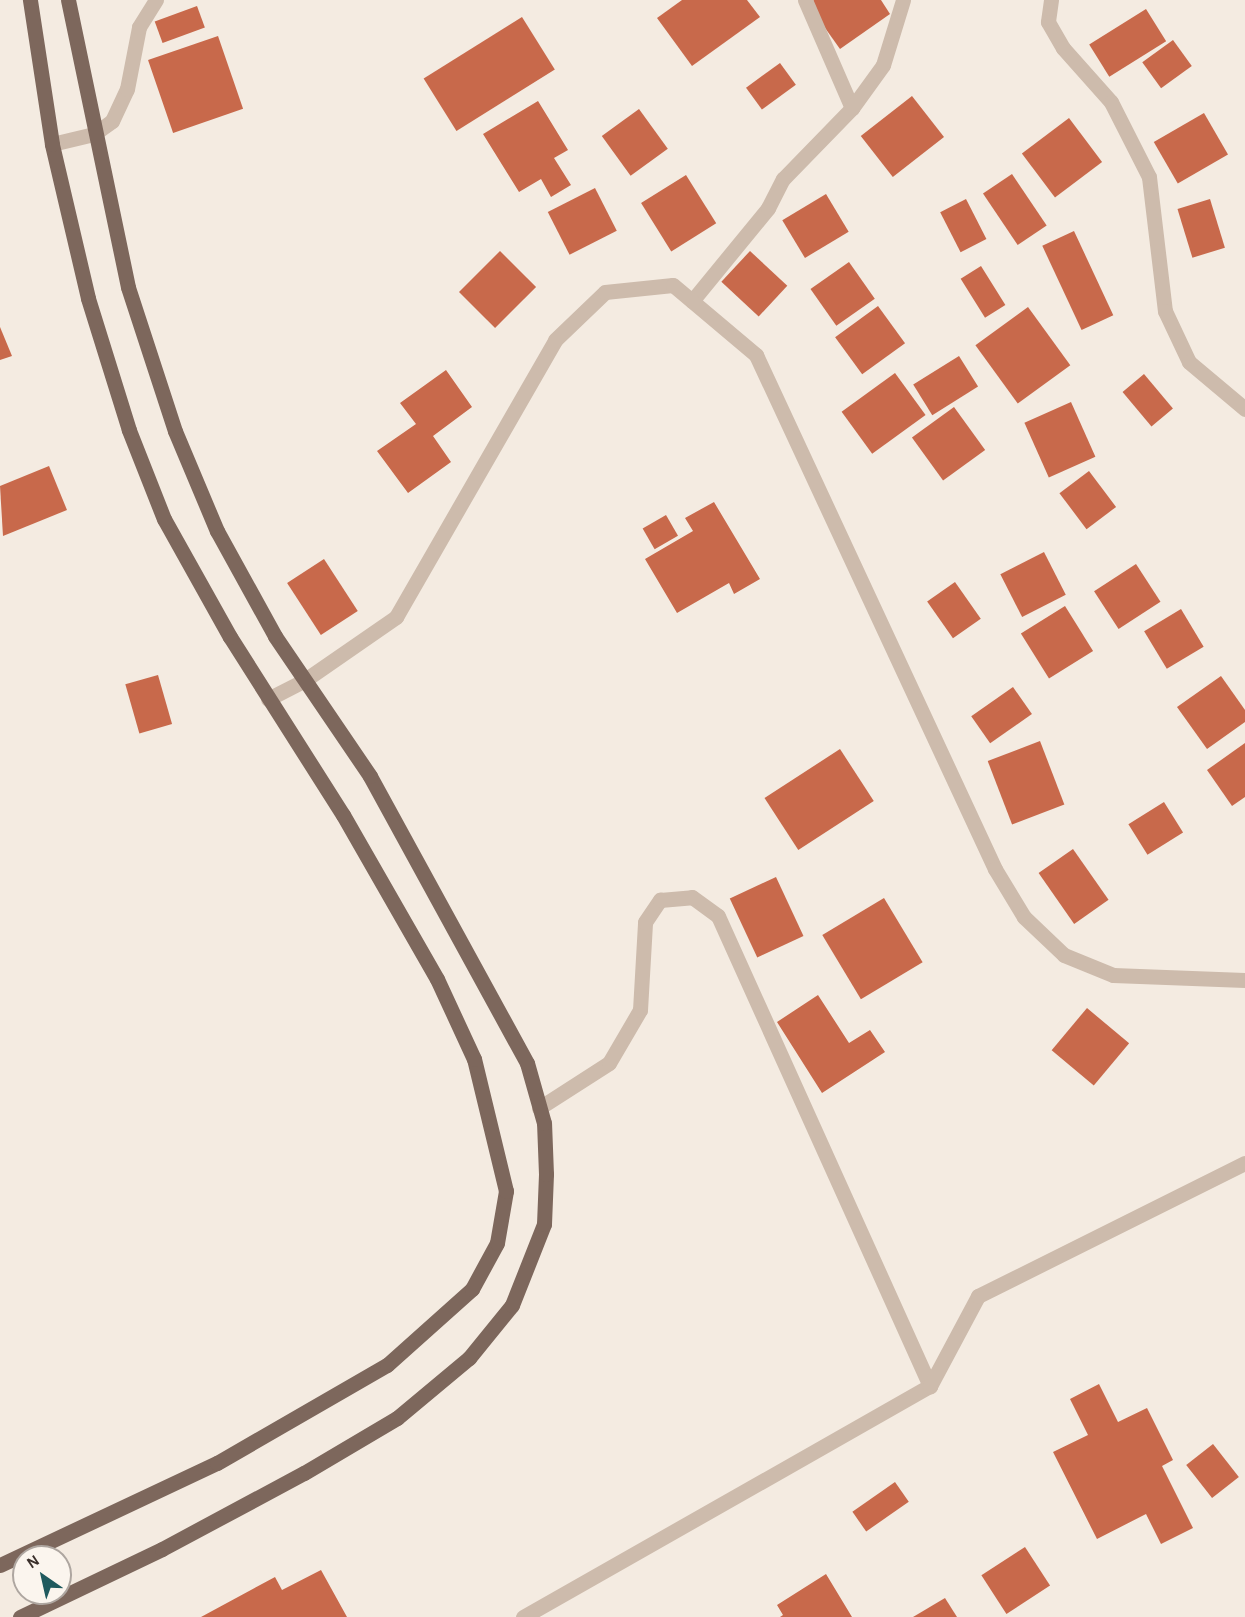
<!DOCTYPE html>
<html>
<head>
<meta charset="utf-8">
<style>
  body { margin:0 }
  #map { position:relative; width:1245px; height:1617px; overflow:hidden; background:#f4ebe1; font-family:"Alegreya Sans",sans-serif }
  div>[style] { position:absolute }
  .building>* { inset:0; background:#c8694b; transform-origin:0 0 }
  .minor>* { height:15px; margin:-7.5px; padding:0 7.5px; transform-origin:7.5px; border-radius:7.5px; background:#cdbbac }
  .major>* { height:15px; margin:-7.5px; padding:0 7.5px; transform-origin:7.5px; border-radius:7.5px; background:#7d675c }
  span { translate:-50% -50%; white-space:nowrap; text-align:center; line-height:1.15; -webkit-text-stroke:4.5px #fbf5ee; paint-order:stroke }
  .north { position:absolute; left:12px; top:1545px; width:60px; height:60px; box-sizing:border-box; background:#fbf5ee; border:2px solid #aea6a0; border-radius:50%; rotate:326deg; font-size:16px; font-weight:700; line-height:24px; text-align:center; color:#3b302b }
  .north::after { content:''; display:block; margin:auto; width:21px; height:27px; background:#1f5a5e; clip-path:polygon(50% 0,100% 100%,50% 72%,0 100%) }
</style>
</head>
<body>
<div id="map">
  <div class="building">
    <div style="clip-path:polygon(682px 0,747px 0,760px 17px,692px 66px,657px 18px)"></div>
    <div style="clip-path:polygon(814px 0,881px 0,890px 14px,840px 49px,808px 4px)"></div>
    <div style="left:197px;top:6px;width:23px;height:45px;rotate:70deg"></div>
    <div style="left:1146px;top:9px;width:38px;height:67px;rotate:58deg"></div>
    <div style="left:522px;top:17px;width:62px;height:116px;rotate:58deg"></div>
    <div style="left:218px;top:36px;width:77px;height:74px;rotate:71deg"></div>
    <div style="left:1173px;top:40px;width:32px;height:38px;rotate:54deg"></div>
    <div style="left:780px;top:63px;width:27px;height:42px;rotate:54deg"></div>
    <div style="left:912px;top:96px;width:52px;height:65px;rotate:52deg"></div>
    <div style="clip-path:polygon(538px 101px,568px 150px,554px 158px,571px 185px,551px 197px,541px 179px,519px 192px,483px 134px)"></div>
    <div style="left:639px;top:109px;width:49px;height:46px;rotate:54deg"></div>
    <div style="left:1204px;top:113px;width:48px;height:58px;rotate:60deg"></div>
    <div style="left:1069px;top:118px;width:55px;height:59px;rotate:53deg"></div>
    <div style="left:1012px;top:174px;width:62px;height:35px;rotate:56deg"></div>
    <div style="left:686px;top:175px;width:57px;height:53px;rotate:58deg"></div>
    <div style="left:595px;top:188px;width:48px;height:53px;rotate:63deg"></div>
    <div style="left:826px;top:194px;width:44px;height:51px;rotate:59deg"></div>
    <div style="left:966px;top:199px;width:45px;height:29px;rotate:63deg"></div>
    <div style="left:1210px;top:199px;width:51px;height:34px;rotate:73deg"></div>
    <div style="left:1074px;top:231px;width:93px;height:35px;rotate:65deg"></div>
    <div style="left:500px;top:251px;width:51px;height:58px;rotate:45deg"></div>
    <div style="left:750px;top:251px;width:51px;height:42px;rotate:43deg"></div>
    <div style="left:849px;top:262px;width:45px;height:47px;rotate:55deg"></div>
    <div style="left:981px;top:266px;width:46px;height:24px;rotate:58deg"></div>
    <div style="left:878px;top:306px;width:46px;height:53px;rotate:54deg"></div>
    <div style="left:1028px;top:307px;width:72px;height:65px;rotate:54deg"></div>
    <div style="clip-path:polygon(0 327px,12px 356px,0 360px)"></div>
    <div style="left:959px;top:356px;width:36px;height:54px;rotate:58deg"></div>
    <div style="clip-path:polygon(446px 370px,472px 407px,433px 436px,451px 462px,408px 493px,377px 451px,416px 424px,400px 403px)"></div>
    <div style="left:895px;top:373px;width:52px;height:66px;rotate:54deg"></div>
    <div style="left:1144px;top:374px;width:45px;height:28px;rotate:50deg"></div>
    <div style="left:1071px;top:402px;width:60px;height:51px;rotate:66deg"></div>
    <div style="left:954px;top:407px;width:53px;height:52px;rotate:54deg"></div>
    <div style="clip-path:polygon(49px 466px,67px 510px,3px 536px,0 486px)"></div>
    <div style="left:1089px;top:471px;width:45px;height:37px;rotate:53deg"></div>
    <div style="clip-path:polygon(714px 502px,760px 579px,734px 594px,729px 583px,677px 613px,645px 559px,693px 531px,685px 518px)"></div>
    <div style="left:666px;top:515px;width:24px;height:27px;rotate:60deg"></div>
    <div style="left:1044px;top:552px;width:48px;height:49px;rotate:63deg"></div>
    <div style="left:324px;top:559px;width:62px;height:44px;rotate:57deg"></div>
    <div style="left:1136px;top:564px;width:45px;height:50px;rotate:57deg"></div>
    <div style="left:955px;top:582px;width:45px;height:34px;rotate:55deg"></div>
    <div style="left:1065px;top:606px;width:53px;height:52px;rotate:58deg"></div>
    <div style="left:1181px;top:609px;width:44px;height:43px;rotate:59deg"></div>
    <div style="left:158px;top:675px;width:51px;height:34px;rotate:74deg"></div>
    <div style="clip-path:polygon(1221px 676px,1245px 710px,1245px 722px,1207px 749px,1177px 707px)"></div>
    <div style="left:1013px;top:687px;width:33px;height:51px;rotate:55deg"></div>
    <div style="left:1040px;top:741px;width:68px;height:56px;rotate:69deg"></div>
    <div style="clip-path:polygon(1245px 743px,1245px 797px,1232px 806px,1207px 770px)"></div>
    <div style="left:840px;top:749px;width:62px;height:90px;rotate:57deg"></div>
    <div style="left:1164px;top:802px;width:36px;height:42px;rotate:58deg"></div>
    <div style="left:1073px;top:849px;width:62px;height:42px;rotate:55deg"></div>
    <div style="left:776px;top:877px;width:65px;height:51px;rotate:65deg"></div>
    <div style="left:884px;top:898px;width:75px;height:72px;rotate:59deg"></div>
    <div style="clip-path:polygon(818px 995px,849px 1043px,870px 1030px,885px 1052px,822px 1093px,777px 1022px)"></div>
    <div style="left:1087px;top:1008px;width:55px;height:55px;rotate:40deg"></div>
    <div style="clip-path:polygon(1099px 1384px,1118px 1422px,1147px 1408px,1173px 1460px,1162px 1466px,1193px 1528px,1161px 1544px,1146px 1514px,1097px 1539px,1053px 1452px,1088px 1435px,1070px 1399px)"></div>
    <div style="left:1213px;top:1444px;width:42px;height:34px;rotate:52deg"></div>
    <div style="left:895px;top:1482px;width:24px;height:52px;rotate:55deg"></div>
    <div style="left:1025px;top:1547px;width:46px;height:52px;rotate:57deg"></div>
    <div style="clip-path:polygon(321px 1570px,347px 1617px,201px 1617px,275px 1577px,282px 1590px)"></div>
    <div style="clip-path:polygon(826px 1574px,852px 1617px,780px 1617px,783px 1615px,777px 1605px)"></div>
    <div style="clip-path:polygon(945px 1598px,957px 1617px,913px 1617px)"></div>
  </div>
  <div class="minor">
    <div style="left:805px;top:0;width:118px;rotate:66.5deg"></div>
    <div style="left:1051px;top:0;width:22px;rotate:98deg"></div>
    <div style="left:1048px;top:22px;width:30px;rotate:60deg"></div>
    <div style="left:1063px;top:48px;width:72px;rotate:48.4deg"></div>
    <div style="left:1111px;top:102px;width:84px;rotate:63.1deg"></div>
    <div style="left:1149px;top:177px;width:135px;rotate:83.2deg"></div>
    <div style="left:1165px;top:311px;width:56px;rotate:64.8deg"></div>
    <div style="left:1189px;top:362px;width:73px;rotate:40deg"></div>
    <div style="left:52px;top:144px;width:43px;rotate:-13.4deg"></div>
    <div style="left:94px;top:134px;width:22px;rotate:-36deg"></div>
    <div style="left:112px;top:121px;width:35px;rotate:-65deg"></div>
    <div style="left:127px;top:89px;width:63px;rotate:-79deg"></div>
    <div style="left:139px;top:27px;width:32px;rotate:-58deg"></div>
    <div style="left:692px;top:301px;width:120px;rotate:-50.7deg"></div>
    <div style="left:768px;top:208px;width:33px;rotate:-63deg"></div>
    <div style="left:783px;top:179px;width:99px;rotate:-45.8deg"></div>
    <div style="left:852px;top:108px;width:53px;rotate:-54.2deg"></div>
    <div style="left:883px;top:65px;width:68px;rotate:-72.9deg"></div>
    <div style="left:268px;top:699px;width:42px;rotate:-27.2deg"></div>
    <div style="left:305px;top:680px;width:111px;rotate:-34.7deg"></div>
    <div style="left:396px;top:617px;width:319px;rotate:-60.1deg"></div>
    <div style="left:555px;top:340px;width:69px;rotate:-43.8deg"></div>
    <div style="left:605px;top:292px;width:68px;rotate:-5.9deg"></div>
    <div style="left:673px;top:285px;width:109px;rotate:40.1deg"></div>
    <div style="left:756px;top:355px;width:567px;rotate:65.06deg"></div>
    <div style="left:995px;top:869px;width:56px;rotate:58.9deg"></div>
    <div style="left:1024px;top:917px;width:55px;rotate:43.5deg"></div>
    <div style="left:1064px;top:955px;width:53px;rotate:22.2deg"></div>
    <div style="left:1113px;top:975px;width:132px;rotate:2.2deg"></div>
    <div style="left:539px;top:1108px;width:83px;rotate:-32.7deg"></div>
    <div style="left:609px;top:1063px;width:61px;rotate:-59.7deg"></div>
    <div style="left:640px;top:1010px;width:88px;rotate:-86.7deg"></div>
    <div style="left:645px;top:922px;width:27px;rotate:-56deg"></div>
    <div style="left:660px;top:900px;width:32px;rotate:-5deg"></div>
    <div style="left:692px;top:897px;width:32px;rotate:36deg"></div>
    <div style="left:718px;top:916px;width:516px;rotate:65.72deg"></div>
    <div style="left:523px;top:1617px;width:468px;rotate:-29.6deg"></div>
    <div style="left:930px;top:1386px;width:102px;rotate:-61.9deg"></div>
    <div style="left:978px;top:1296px;width:298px;rotate:-26.5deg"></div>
  </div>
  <div class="major">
    <div style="left:0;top:1565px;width:240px;rotate:-25.2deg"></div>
    <div style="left:217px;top:1463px;width:196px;rotate:-30deg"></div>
    <div style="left:387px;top:1365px;width:114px;rotate:-41.8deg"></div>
    <div style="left:472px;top:1289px;width:52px;rotate:-61.5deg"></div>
    <div style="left:497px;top:1243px;width:53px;rotate:-80.2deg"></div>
    <div style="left:506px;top:1191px;width:136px;rotate:-103.6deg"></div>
    <div style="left:474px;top:1059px;width:88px;rotate:-114.8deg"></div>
    <div style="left:437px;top:979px;width:189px;rotate:-119.8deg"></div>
    <div style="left:343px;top:815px;width:211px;rotate:-122.4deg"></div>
    <div style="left:230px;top:637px;width:135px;rotate:-119.2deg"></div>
    <div style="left:164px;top:519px;width:96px;rotate:-111.5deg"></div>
    <div style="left:129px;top:430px;width:138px;rotate:-107.3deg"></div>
    <div style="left:88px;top:298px;width:158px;rotate:-103.2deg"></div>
    <div style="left:52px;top:144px;width:146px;rotate:-98.7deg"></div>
    <div style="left:20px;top:1617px;width:157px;rotate:-25.6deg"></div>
    <div style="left:162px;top:1549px;width:161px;rotate:-28.2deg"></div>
    <div style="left:304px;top:1473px;width:108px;rotate:-30.6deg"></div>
    <div style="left:397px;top:1418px;width:94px;rotate:-39.8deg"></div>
    <div style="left:469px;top:1358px;width:68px;rotate:-50.9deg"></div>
    <div style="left:512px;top:1305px;width:87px;rotate:-68.4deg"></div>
    <div style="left:544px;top:1224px;width:50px;rotate:-87.7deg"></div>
    <div style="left:546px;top:1174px;width:51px;rotate:-92.2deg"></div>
    <div style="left:544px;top:1123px;width:62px;rotate:-105.8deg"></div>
    <div style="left:527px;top:1063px;width:327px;rotate:-118.7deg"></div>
    <div style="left:370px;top:776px;width:169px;rotate:-124.2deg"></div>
    <div style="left:275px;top:636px;width:120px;rotate:-118.9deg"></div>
    <div style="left:217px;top:531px;width:108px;rotate:-112.8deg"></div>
    <div style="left:175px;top:431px;width:151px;rotate:-108.1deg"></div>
    <div style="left:128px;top:287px;width:293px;rotate:-101.8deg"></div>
  </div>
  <div class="north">N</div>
</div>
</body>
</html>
